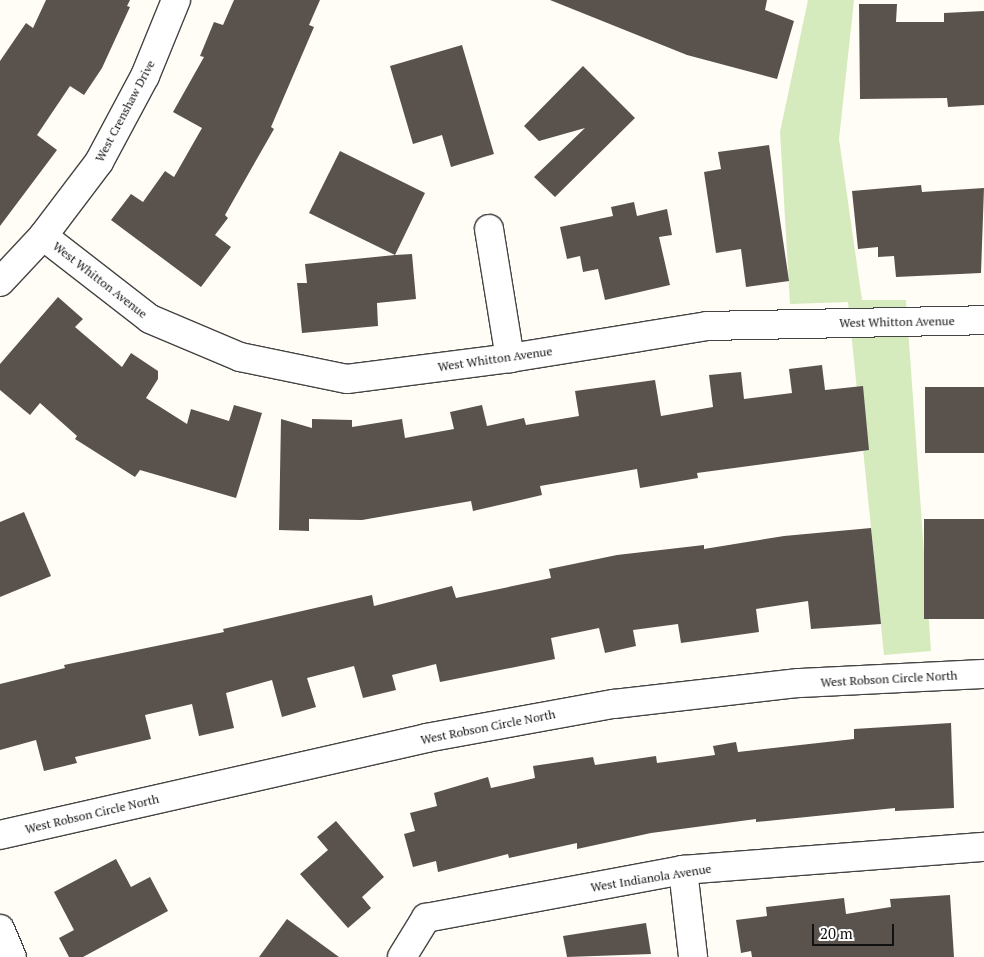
<!DOCTYPE html>
<html>
<head>
<meta charset="utf-8">
<style>
  body { margin:0 }
  #map { position:relative; width:984px; height:957px; overflow:hidden; background:#fffdf5; font-family:"PT Serif",serif }
  div>[style] { position:absolute }
  .green>* { inset:0; background:#d5ebbd }
  .building>* { inset:0; background:#5a524d; transform-origin:0 0 }
  .roads { filter:drop-shadow(1px 0 #444) drop-shadow(-1px 0 #444) drop-shadow(0 1px #444) drop-shadow(0 -1px #444) }
  .minor>* { height:28px; margin:-14px; padding:0 14px; transform-origin:14px; border-radius:14px; background:#fff }
  span { translate:-50% -50%; white-space:nowrap; text-align:center; line-height:1.15; -webkit-text-stroke:5px #fff; paint-order:stroke }
  .street-label { font-size:12px; color:#111 }
  .scale { position:absolute; left:812px; top:924px; width:82px; height:22px; box-sizing:border-box; border:2px solid #111; border-top:0; padding-left:6px; font-size:15px; line-height:18px; white-space:nowrap; color:#111; -webkit-text-stroke:4px #fff; paint-order:stroke }
</style>
</head>
<body>
<div id="map">
  <div class="green">
    <div style="clip-path:polygon(808px 0,854px 0,839px 139px,862px 300px,906px 300px,931px 651px,884px 655px,848px 302px,790px 304px,780px 132px)"></div>
  </div>
  <div class="building">
    <div style="clip-path:polygon(46px 0,130px 0,127px 6px,130px 7px,102px 68px,84px 95px,70px 86px,37px 135px,57px 150px,0 226px,0 61px,26px 23px,33px 28px)"></div>
    <div style="clip-path:polygon(234px 0,320px 0,309px 25px,314px 27px,271px 127px,274px 129px,225px 215px,228px 218px,215px 235px,231px 247px,201px 287px,111px 220px,131px 194px,143px 202px,165px 171px,174px 177px,202px 128px,173px 112px,204px 57px,200px 56px,214px 22px,223px 25px)"></div>
    <div style="clip-path:polygon(550px 0,767px 0,765px 10px,794px 21px,777px 79px,687px 55px)"></div>
    <div style="clip-path:polygon(859px 4px,897px 4px,896px 22px,944px 22px,944px 13px,984px 11px,984px 105px,948px 107px,947px 98px,860px 99px)"></div>
    <div style="clip-path:polygon(462px 45px,494px 154px,451px 167px,442px 135px,413px 144px,390px 66px)"></div>
    <div style="clip-path:polygon(583px 66px,635px 118px,555px 197px,534px 177px,585px 128px,539px 141px,524px 126px)"></div>
    <div style="clip-path:polygon(769px 145px,789px 281px,746px 287px,741px 249px,716px 253px,704px 172px,721px 169px,718px 152px)"></div>
    <div style="clip-path:polygon(340px 151px,425px 193px,395px 255px,412px 254px,416px 299px,377px 303px,378px 326px,302px 333px,297px 283px,307px 283px,305px 264px,395px 255px,309px 213px)"></div>
    <div style="clip-path:polygon(921px 185px,922px 192px,984px 188px,981px 273px,896px 277px,894px 256px,878px 257px,878px 247px,858px 249px,852px 191px)"></div>
    <div style="clip-path:polygon(634px 202px,637px 216px,667px 209px,672px 235px,659px 237px,670px 285px,605px 300px,598px 269px,583px 272px,580px 256px,567px 259px,560px 227px,613px 216px,611px 207px)"></div>
    <div style="clip-path:polygon(58px 297px,83px 319px,75px 327px,122px 367px,131px 353px,158px 371px,158px 379px,146px 398px,187px 424px,191px 409px,229px 421px,234px 405px,262px 413px,236px 498px,140px 470px,135px 477px,75px 439px,77px 436px,40px 403px,30px 415px,0 390px,0 364px)"></div>
    <div style="clip-path:polygon(822px 365px,825px 390px,863px 386px,869px 450px,697px 473px,698px 478px,640px 488px,637px 469px,540px 486px,542px 495px,473px 511px,471px 501px,362px 520px,309px 519px,309px 531px,279px 530px,281px 419px,312px 428px,312px 419px,352px 420px,352px 427px,402px 419px,405px 438px,454px 429px,450px 412px,482px 405px,487px 426px,524px 418px,526px 425px,579px 416px,575px 391px,655px 380px,661px 416px,713px 407px,709px 375px,741px 372px,744px 399px,792px 393px,789px 369px)"></div>
    <div style="left:984px;top:387px;width:66px;height:59px;rotate:90deg"></div>
    <div style="clip-path:polygon(24px 512px,51px 576px,0 597px,0 522px)"></div>
    <div style="left:984px;top:519px;width:100px;height:60px;rotate:90deg"></div>
    <div style="clip-path:polygon(871px 528px,881px 624px,811px 629px,808px 601px,756px 609px,759px 632px,681px 643px,678px 624px,633px 630px,636px 646px,605px 653px,599px 628px,551px 638px,555px 659px,440px 682px,436px 664px,392px 675px,396px 690px,363px 698px,354px 666px,307px 678px,316px 707px,282px 717px,272px 680px,226px 693px,234px 728px,199px 736px,192px 704px,145px 715px,151px 739px,75px 757px,77px 763px,44px 771px,36px 740px,0 750px,0 684px,65px 668px,64px 665px,224px 632px,223px 629px,372px 595px,374px 606px,452px 586px,456px 598px,551px 578px,549px 569px,617px 555px,704px 545px,704px 549px,784px 536px)"></div>
    <div style="clip-path:polygon(951px 723px,954px 808px,895px 811px,895px 808px,756px 822px,756px 819px,651px 833px,577px 849px,577px 843px,509px 858px,508px 854px,438px 872px,436px 861px,413px 867px,404px 834px,415px 831px,410px 813px,437px 806px,434px 793px,488px 777px,491px 788px,535px 778px,533px 766px,593px 757px,595px 765px,656px 756px,657px 763px,715px 755px,713px 746px,736px 742px,738px 752px,854px 739px,854px 729px)"></div>
    <div style="clip-path:polygon(336px 821px,384px 877px,362px 897px,371px 908px,348px 928px,300px 874px,328px 850px,317px 837px)"></div>
    <div style="clip-path:polygon(116px 859px,131px 887px,150px 877px,168px 911px,83px 957px,69px 957px,59px 938px,74px 930px,54px 892px)"></div>
    <div style="clip-path:polygon(950px 895px,954px 957px,752px 957px,751px 951px,741px 953px,736px 920px,767px 916px,766px 907px,844px 898px,846px 914px,891px 907px,890px 899px)"></div>
    <div style="clip-path:polygon(287px 919px,339px 957px,259px 957px)"></div>
    <div style="clip-path:polygon(646px 923px,651px 954px,567px 957px,563px 936px)"></div>
  </div>
  <div class="roads">
    <div class="minor">
      <div style="left:489px;top:229px;width:131px;rotate:80.8deg"></div>
      <div style="left:43px;top:236px;width:135px;rotate:37.8deg"></div>
      <div style="left:150px;top:319px;width:98px;rotate:22.9deg"></div>
      <div style="left:240px;top:357px;width:109px;rotate:11.6deg"></div>
      <div style="left:347px;top:379px;width:164px;rotate:-7.3deg"></div>
      <div style="left:510px;top:358px;width:200px;rotate:-9.2deg"></div>
      <div style="left:707px;top:326px;width:277px;rotate:-1.2deg"></div>
      <div style="left:0;top:282px;width:63px;rotate:-46.9deg"></div>
      <div style="left:43px;top:236px;width:93px;rotate:-52.9deg"></div>
      <div style="left:99px;top:162px;width:98px;rotate:-61.9deg"></div>
      <div style="left:145px;top:76px;width:82px;rotate:-67.8deg"></div>
      <div style="left:0;top:835px;width:437px;rotate:-12.8deg"></div>
      <div style="left:426px;top:738px;width:191px;rotate:-10.3deg"></div>
      <div style="left:614px;top:704px;width:186px;rotate:-6.5deg"></div>
      <div style="left:799px;top:683px;width:185px;rotate:-2.8deg"></div>
      <div style="left:683px;top:870px;width:88px;rotate:83.4deg"></div>
      <div style="left:0;top:929px;width:30px;rotate:67deg"></div>
      <div style="left:402px;top:957px;width:46px;rotate:-58.4deg"></div>
      <div style="left:426px;top:918px;width:261px;rotate:-10.6deg"></div>
      <div style="left:683px;top:870px;width:302px;rotate:-4.4deg"></div>
    </div>
  </div>
  <div class="street-label">
    <span style="left:125px;top:111px;rotate:-62deg">West Crenshaw Drive</span>
    <span style="left:100px;top:280px;rotate:38deg">West Whitton Avenue</span>
    <span style="left:897px;top:322px;rotate:-1deg">West Whitton Avenue</span>
    <span style="left:495px;top:359px;rotate:-8deg">West Whitton Avenue</span>
    <span style="left:889px;top:679px;rotate:-3deg">West Robson Circle North</span>
    <span style="left:488px;top:727px;rotate:-11deg">West Robson Circle North</span>
    <span style="left:92px;top:814px;rotate:-13deg">West Robson Circle North</span>
    <span style="left:651px;top:878px;rotate:-9deg">West Indianola Avenue</span>
  </div>
  <div class="scale">20 m</div>
</div>
</body>
</html>
